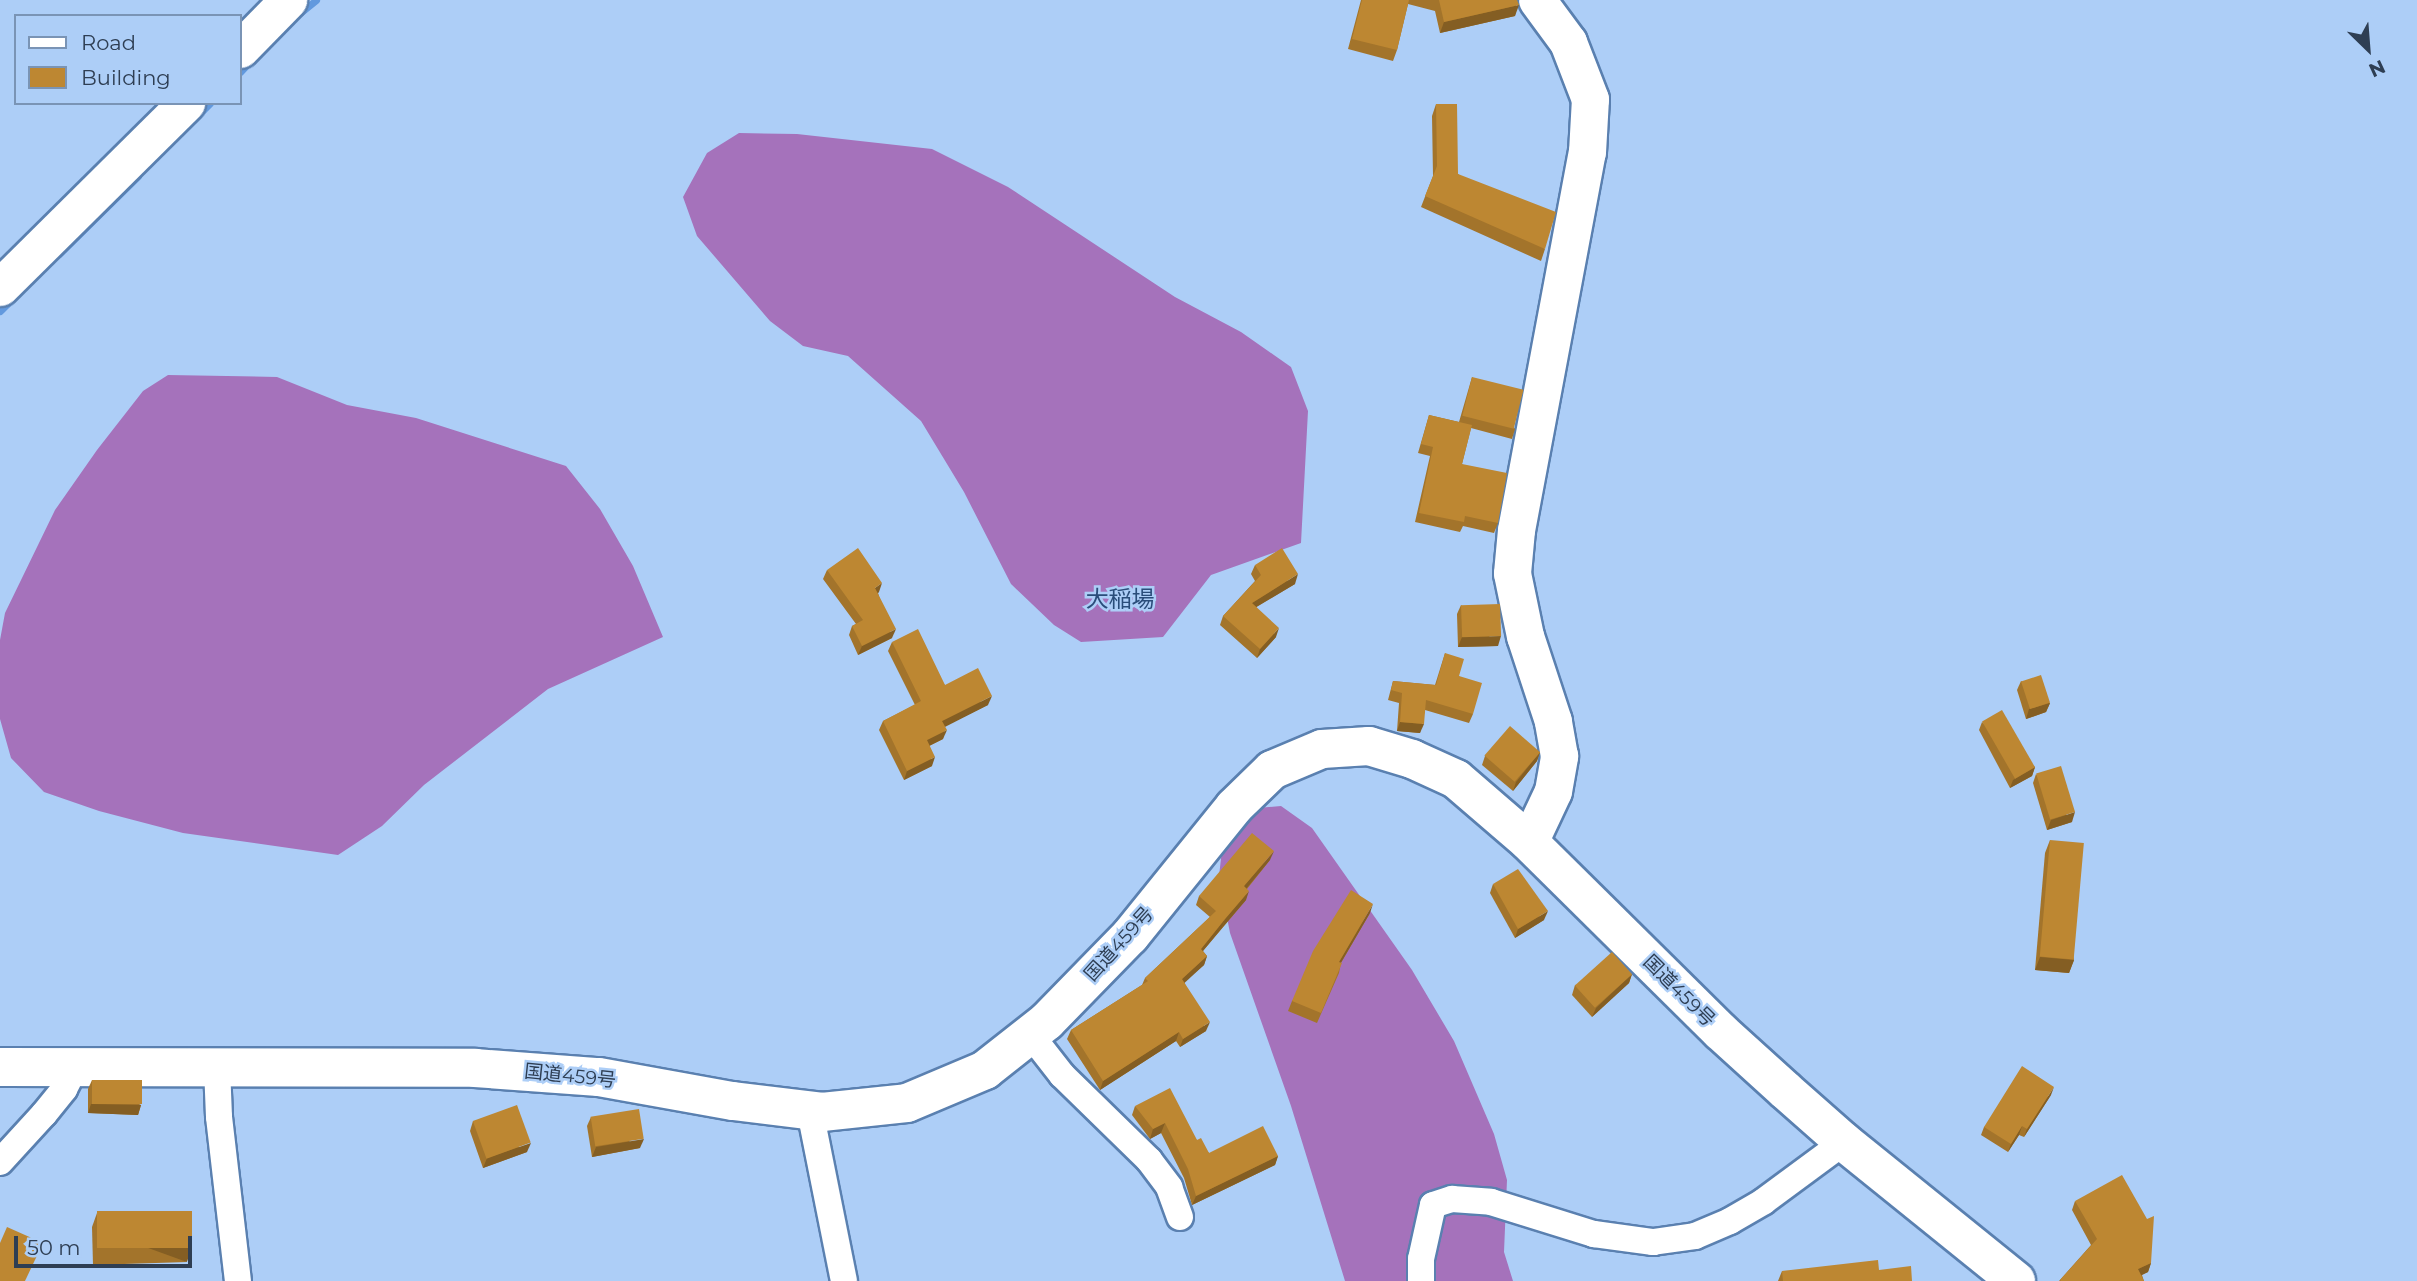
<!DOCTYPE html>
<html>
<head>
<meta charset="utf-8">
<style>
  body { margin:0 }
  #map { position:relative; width:2417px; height:1281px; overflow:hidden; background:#adcef7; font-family:Montserrat,"Noto Sans JP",sans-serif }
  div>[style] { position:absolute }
  .forest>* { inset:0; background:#a572bb }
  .stream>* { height:7px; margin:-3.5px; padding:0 3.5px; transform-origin:3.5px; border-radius:3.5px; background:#6299de }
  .roads { filter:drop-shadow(2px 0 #5a80b0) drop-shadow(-2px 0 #5a80b0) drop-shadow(0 2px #5a80b0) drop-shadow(0 -2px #5a80b0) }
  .street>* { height:26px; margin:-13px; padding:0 13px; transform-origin:13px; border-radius:13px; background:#fff }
  .secondary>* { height:37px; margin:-18.5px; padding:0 18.5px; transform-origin:18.5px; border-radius:18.5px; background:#fff }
  .highway>* { height:38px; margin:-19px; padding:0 19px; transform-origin:19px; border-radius:19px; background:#fff }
  .wall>* { inset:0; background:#a3742b }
  .shaded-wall>* { inset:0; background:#845e23; transform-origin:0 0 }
  .building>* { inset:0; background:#bd8732; transform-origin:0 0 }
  span { translate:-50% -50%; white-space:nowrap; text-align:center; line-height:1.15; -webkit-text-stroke:5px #adcef7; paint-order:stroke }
  .street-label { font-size:19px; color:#2e3e53 }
  .quarter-label { font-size:23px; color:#2a4d7a }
  .legend { position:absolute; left:14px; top:14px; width:228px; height:91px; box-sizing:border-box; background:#adcef7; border:2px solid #7a94b5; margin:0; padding:9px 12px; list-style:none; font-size:21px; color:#2e3e53 }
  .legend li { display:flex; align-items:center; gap:14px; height:35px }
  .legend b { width:35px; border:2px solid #7a94b5 }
  .north { position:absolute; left:2333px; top:14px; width:70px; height:70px; -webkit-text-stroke:5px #adcef7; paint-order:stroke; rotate:155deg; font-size:19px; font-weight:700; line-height:28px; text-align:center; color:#2e3e53 }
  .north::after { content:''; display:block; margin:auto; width:24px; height:32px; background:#2e3e53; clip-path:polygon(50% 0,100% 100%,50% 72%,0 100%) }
  .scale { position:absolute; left:14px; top:1236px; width:178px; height:32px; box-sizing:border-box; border:4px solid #2e3e53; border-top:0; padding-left:9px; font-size:21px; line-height:24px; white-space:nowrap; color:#2e3e53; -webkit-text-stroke:5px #adcef7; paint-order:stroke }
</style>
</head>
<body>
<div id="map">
  <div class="forest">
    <div style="clip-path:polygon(739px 133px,797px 134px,932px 149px,1008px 187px,1175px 297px,1241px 332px,1291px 367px,1308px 411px,1301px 543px,1211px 575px,1163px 637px,1081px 642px,1054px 625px,1011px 584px,964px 492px,921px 421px,848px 356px,803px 346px,770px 321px,697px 236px,683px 197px,707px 153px)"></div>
    <div style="clip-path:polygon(168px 375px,277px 377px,347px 405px,416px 418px,566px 466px,600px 509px,633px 566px,663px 637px,548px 689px,424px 785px,382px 826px,338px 855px,183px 833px,99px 811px,44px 792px,11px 758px,0 719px,0 640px,5px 613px,55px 510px,97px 450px,143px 391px)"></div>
    <div style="clip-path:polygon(1281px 806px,1312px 828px,1412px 970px,1454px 1041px,1494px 1134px,1507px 1180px,1504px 1252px,1513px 1281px,1345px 1281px,1291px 1106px,1230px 933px,1219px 876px,1224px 833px,1257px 808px)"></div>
  </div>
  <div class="stream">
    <div style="left:295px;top:17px;width:27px;rotate:-39deg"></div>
    <div style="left:240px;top:72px;width:16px;rotate:-47deg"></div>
    <div style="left:195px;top:118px;width:21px;rotate:-45deg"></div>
    <div style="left:59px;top:254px;width:111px;rotate:-44.6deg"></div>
    <div style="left:0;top:311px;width:21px;rotate:-45deg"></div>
  </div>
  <div class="roads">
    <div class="street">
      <div style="left:1030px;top:1034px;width:52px;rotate:52deg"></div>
      <div style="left:1062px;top:1075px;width:122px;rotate:44.3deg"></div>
      <div style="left:1149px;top:1160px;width:34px;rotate:53deg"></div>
      <div style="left:1169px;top:1187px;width:32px;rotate:70deg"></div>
      <div style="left:217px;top:1067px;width:50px;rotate:87.7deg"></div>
      <div style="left:219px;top:1117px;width:165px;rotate:83.4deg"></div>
      <div style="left:810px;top:1111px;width:173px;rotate:78.7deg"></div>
      <div style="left:0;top:1162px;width:65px;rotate:-47.5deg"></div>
      <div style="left:44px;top:1114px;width:32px;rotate:-51deg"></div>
      <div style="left:64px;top:1089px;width:25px;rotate:-63deg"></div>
      <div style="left:1421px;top:1281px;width:22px;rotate:-90deg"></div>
      <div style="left:1421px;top:1259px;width:55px;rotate:-77.5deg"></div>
      <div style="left:1433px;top:1205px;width:20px;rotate:-18deg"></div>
      <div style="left:1452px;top:1199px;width:39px;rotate:4deg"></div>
      <div style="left:1491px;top:1202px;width:108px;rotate:17.3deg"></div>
      <div style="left:1594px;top:1234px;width:60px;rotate:7.7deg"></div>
      <div style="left:1653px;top:1242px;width:42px;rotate:-8.1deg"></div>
      <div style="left:1695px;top:1236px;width:38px;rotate:-23deg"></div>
      <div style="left:1730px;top:1221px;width:39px;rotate:-30deg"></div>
      <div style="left:1764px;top:1201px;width:99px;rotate:-36.4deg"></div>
    </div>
    <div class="secondary">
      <div style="left:240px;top:49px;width:69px;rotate:-45.6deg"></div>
      <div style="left:0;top:287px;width:262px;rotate:-44.7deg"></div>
      <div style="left:1529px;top:842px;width:56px;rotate:-64.8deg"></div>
      <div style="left:1553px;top:791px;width:36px;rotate:-80deg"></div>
      <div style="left:1559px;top:756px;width:36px;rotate:-100deg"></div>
      <div style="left:1553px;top:721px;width:89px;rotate:-108.2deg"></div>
      <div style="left:1525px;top:636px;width:64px;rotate:-101.7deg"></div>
      <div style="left:1512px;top:573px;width:43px;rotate:-84.7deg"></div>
      <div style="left:1516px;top:530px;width:385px;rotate:-79.4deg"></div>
      <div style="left:1587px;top:152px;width:53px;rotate:-86.8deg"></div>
      <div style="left:1590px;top:99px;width:61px;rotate:-111.1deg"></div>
      <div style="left:1568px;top:42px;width:52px;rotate:-126.4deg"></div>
    </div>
    <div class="highway">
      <div style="left:0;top:1067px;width:475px;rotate:0.1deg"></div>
      <div style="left:475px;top:1068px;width:124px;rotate:4.2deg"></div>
      <div style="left:599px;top:1077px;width:136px;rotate:10.2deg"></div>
      <div style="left:733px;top:1101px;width:90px;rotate:7deg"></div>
      <div style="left:822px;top:1112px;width:85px;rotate:-6deg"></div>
      <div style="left:907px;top:1103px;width:85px;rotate:-22.9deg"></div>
      <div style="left:985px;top:1070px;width:79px;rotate:-38.3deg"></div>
      <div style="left:1047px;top:1021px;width:119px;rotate:-45.7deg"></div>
      <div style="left:1130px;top:936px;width:166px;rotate:-51.1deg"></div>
      <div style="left:1234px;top:807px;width:53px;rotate:-44.2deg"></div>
      <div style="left:1272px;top:770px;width:54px;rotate:-22.8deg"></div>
      <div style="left:1322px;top:749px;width:47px;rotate:-3.7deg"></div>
      <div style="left:1369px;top:746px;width:45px;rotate:16.8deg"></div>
      <div style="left:1412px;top:759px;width:48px;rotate:24.4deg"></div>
      <div style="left:1456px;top:779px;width:96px;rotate:40.8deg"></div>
      <div style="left:1529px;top:842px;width:269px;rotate:44.7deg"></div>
      <div style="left:1720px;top:1031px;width:88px;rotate:42.2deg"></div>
      <div style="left:1785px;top:1090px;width:79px;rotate:41.4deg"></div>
      <div style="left:1844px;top:1142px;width:221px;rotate:38.9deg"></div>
    </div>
  </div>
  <div class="wall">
    <div style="clip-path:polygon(1361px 0,1517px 0,1515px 16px,1440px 33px,1435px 11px,1408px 4px,1397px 50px,1393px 61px,1348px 49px)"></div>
    <div style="clip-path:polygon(1436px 104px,1458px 174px,1545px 249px,1541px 261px,1421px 207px,1433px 176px,1432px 116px)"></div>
    <div style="clip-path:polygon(1472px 377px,1515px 429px,1512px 439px,1471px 428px,1462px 464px,1498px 523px,1494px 533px,1463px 526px,1460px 532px,1415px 522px,1430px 456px,1418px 453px,1429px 415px,1459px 422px)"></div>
    <div style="clip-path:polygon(1255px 565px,1295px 584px,1256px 607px,1276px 637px,1257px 658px,1220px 625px,1223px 616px,1255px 581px,1251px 574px)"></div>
    <div style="clip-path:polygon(827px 570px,879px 592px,878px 593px,892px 638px,858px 655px,849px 635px,852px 626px,856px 624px,823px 579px)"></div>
    <div style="clip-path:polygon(1461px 605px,1498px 646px,1458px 647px,1457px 614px)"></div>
    <div style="clip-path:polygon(892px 642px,945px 685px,988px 705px,945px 726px,943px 739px,929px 746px,932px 766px,904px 780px,879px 730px,883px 721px,915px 705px,888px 651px)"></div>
    <div style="clip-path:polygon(1445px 653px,1459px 676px,1473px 714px,1469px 723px,1425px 710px,1420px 733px,1397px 731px,1399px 703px,1388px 700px,1393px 681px,1435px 685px)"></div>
    <div style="clip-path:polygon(2021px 681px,2050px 703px,2046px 712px,2026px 719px,2017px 690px)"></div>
    <div style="clip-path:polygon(1982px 722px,2035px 767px,2032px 776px,2010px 788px,1979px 730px)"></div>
    <div style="clip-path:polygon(1540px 752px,1537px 761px,1513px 791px,1482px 765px,1485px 756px)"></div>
    <div style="clip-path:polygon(2036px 774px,2072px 822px,2047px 830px,2033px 783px)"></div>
    <div style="clip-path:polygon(2050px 840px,2074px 960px,2069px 973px,2035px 970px,2045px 853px)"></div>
    <div style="clip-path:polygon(1270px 860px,1247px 889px,1246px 900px,1203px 951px,1207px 956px,1204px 965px,1184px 982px,1206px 1031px,1180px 1047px,1176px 1041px,1100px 1090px,1067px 1039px,1071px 1030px,1142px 985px,1145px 978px,1210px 917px,1196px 905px,1199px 896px)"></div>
    <div style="clip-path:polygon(1493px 884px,1544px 920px,1515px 938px,1490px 893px)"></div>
    <div style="clip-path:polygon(1370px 913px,1341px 963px,1339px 973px,1317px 1023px,1288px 1011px,1292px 1001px)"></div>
    <div style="clip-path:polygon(1632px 974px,1629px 983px,1592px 1017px,1572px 995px,1575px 985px)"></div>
    <div style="clip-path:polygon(92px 1080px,141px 1105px,138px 1115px,88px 1113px,88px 1089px)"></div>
    <div style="clip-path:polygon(2051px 1095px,2024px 1137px,2019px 1135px,2008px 1152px,1981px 1135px,1984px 1127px)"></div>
    <div style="clip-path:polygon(1135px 1106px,1197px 1140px,1209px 1153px,1278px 1156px,1275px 1165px,1192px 1205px,1184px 1178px,1161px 1133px,1150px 1139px,1132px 1115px)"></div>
    <div style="clip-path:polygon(591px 1117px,640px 1148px,592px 1157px,587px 1126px)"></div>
    <div style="clip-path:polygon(473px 1121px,527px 1152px,483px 1168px,470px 1131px)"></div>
    <div style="clip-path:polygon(2075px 1201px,2151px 1263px,2148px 1272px,2142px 1275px,2144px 1281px,2059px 1281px,2091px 1245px,2072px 1210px)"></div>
    <div style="clip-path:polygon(97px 1213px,187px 1262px,93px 1265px,92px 1227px)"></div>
    <div style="clip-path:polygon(1879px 1270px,1912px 1281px,1778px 1281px,1782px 1271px)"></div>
  </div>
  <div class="shaded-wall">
    <div style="clip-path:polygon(1519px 5px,1515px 16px,1440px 33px,1444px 22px)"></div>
    <div style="clip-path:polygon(1298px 574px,1295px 584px,1248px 612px,1252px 603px)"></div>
    <div style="clip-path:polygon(882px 583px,879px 592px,872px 597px,875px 588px)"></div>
    <div style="clip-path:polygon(1279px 628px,1276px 637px,1257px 658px,1260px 649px)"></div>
    <div style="clip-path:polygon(896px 629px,892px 638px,858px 655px,862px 646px)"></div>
    <div style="clip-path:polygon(1501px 636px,1498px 646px,1458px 647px,1462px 637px)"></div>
    <div style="clip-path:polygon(992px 696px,988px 705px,939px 730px,942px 721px)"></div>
    <div style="clip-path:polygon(2050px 703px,2046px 712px,2026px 719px,2029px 709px)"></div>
    <div style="clip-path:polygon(1400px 722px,1424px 724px,1420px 733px,1397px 731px)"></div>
    <div style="clip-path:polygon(947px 730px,943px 739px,923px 749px,927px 740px)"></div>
    <div style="clip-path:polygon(1540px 752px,1537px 761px,1513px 791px,1516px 782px)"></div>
    <div style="clip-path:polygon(935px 757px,932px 766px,904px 780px,907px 771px)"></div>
    <div style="clip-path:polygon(2035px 767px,2032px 776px,2010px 788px,2013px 780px)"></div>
    <div style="clip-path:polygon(2075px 812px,2072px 822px,2047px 830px,2051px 820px)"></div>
    <div style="clip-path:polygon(1274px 851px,1270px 860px,1241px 895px,1244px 886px)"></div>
    <div style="clip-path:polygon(1249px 891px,1246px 900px,1222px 928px,1225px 919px)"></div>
    <div style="clip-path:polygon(1373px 904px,1370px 913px,1336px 971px,1339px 962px)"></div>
    <div style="clip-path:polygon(1548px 911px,1544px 920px,1515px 938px,1518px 929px)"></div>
    <div style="clip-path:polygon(1225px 919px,1222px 928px,1197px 958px,1201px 949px)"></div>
    <div style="clip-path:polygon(1207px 956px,1204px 965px,1179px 988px,1182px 979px)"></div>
    <div style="clip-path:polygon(2040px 957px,2074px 960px,2069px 973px,2035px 970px)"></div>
    <div style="clip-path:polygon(1632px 974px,1629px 983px,1592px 1017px,1596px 1008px)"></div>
    <div style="clip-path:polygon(1210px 1022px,1206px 1031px,1180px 1047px,1183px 1039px)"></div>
    <div style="clip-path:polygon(1179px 1032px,1176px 1041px,1100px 1090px,1103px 1081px)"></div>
    <div style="clip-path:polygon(2054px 1087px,2051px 1095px,2024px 1137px,2027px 1129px)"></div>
    <div style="clip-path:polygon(91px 1104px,141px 1105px,138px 1115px,88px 1113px)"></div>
    <div style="clip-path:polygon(1165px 1123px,1161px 1133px,1150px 1139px,1153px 1129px)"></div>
    <div style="clip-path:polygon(2022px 1126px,2019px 1135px,2008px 1152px,2011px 1144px)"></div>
    <div style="clip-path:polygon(644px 1139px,640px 1148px,592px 1157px,596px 1147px)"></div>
    <div style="clip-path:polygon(531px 1143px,527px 1152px,483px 1168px,487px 1158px)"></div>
    <div style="clip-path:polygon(1278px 1156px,1275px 1165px,1192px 1205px,1196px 1196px)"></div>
    <div style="left:192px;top:1248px;width:15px;height:94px;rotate:110deg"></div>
    <div style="clip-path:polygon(2151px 1263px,2148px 1272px,2135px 1278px,2138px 1269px)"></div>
  </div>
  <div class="building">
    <div style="clip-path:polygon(1362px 0,1409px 0,1397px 50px,1352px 39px)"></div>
    <div style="clip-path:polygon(1439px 0,1517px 0,1519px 5px,1444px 22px)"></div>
    <div style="clip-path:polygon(1436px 104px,1457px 104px,1458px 174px,1556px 212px,1545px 249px,1425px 196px,1437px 166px)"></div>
    <div style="left:1472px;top:377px;width:53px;height:40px;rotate:14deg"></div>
    <div style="clip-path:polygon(1429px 415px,1472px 425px,1462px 464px,1507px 473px,1498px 523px,1465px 516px,1464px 522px,1419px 513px,1433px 447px,1421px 444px)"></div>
    <div style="clip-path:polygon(858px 548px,882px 583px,875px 588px,896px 629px,862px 646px,852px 626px,863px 620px,827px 570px)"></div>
    <div style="clip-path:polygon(1282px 548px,1298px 574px,1252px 603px,1279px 628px,1260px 649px,1223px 616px,1261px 575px,1255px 565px)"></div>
    <div style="left:1500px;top:604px;width:32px;height:39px;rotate:88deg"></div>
    <div style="clip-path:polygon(918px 629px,945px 685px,978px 668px,992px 696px,942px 721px,947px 730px,927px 740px,935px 757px,907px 771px,883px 721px,921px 701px,892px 642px)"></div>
    <div style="clip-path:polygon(1445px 653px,1464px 659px,1459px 676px,1482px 683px,1473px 714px,1426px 700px,1424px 724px,1400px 722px,1402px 693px,1391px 690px,1393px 681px,1436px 685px)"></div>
    <div style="left:2041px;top:675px;width:29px;height:21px;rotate:72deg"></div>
    <div style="left:2002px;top:710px;width:66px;height:23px;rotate:60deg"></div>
    <div style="left:1510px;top:726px;width:40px;height:39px;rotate:41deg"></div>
    <div style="left:2061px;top:766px;width:48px;height:26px;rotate:73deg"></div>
    <div style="clip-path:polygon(1252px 833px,1274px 851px,1244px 886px,1249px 891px,1225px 919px,1223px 917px,1225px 919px,1201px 949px,1207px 956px,1182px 979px,1210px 1022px,1183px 1039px,1179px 1032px,1103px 1081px,1071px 1030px,1148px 981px,1145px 978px,1216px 911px,1199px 896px)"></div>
    <div style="left:2050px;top:840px;width:34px;height:117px;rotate:5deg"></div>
    <div style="clip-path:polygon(1518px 869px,1548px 911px,1518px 929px,1493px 884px)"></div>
    <div style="clip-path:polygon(1351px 890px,1373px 904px,1339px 962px,1342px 963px,1321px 1013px,1292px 1001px,1313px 951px)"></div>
    <div style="left:1612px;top:952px;width:30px;height:50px;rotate:48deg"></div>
    <div style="clip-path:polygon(2022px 1066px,2054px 1087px,2027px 1129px,2022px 1126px,2011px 1144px,1984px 1127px)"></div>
    <div style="left:92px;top:1080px;width:50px;height:24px"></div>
    <div style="clip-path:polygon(1170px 1088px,1197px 1140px,1201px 1138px,1209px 1153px,1263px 1126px,1278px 1156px,1196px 1196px,1188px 1169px,1165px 1123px,1153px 1129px,1135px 1106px)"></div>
    <div style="left:517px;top:1105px;width:40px;height:47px;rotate:70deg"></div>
    <div style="left:639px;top:1109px;width:30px;height:49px;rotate:81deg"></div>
    <div style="clip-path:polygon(2122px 1175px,2147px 1219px,2154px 1216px,2151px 1263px,2138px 1269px,2144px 1281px,2061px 1281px,2060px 1280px,2097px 1239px,2075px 1201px)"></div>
    <div style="left:192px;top:1211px;width:37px;height:95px;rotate:90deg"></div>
    <div style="clip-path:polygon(7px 1227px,43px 1243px,25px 1281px,0 1281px,0 1243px)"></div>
    <div style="clip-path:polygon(1878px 1260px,1879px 1270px,1911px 1266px,1912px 1281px,1783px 1281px,1782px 1271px)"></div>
  </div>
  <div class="street-label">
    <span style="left:1119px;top:944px;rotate:-48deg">国道459号</span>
    <span style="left:1679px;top:991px;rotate:45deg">国道459号</span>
    <span style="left:570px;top:1076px;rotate:6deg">国道459号</span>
  </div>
  <div class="quarter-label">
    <span style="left:1120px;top:599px">大稲場</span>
  </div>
  <ul class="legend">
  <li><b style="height:9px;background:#fff"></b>Road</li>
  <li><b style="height:19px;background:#bd8732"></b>Building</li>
  </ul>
  <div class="north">N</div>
  <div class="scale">50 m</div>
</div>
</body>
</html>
